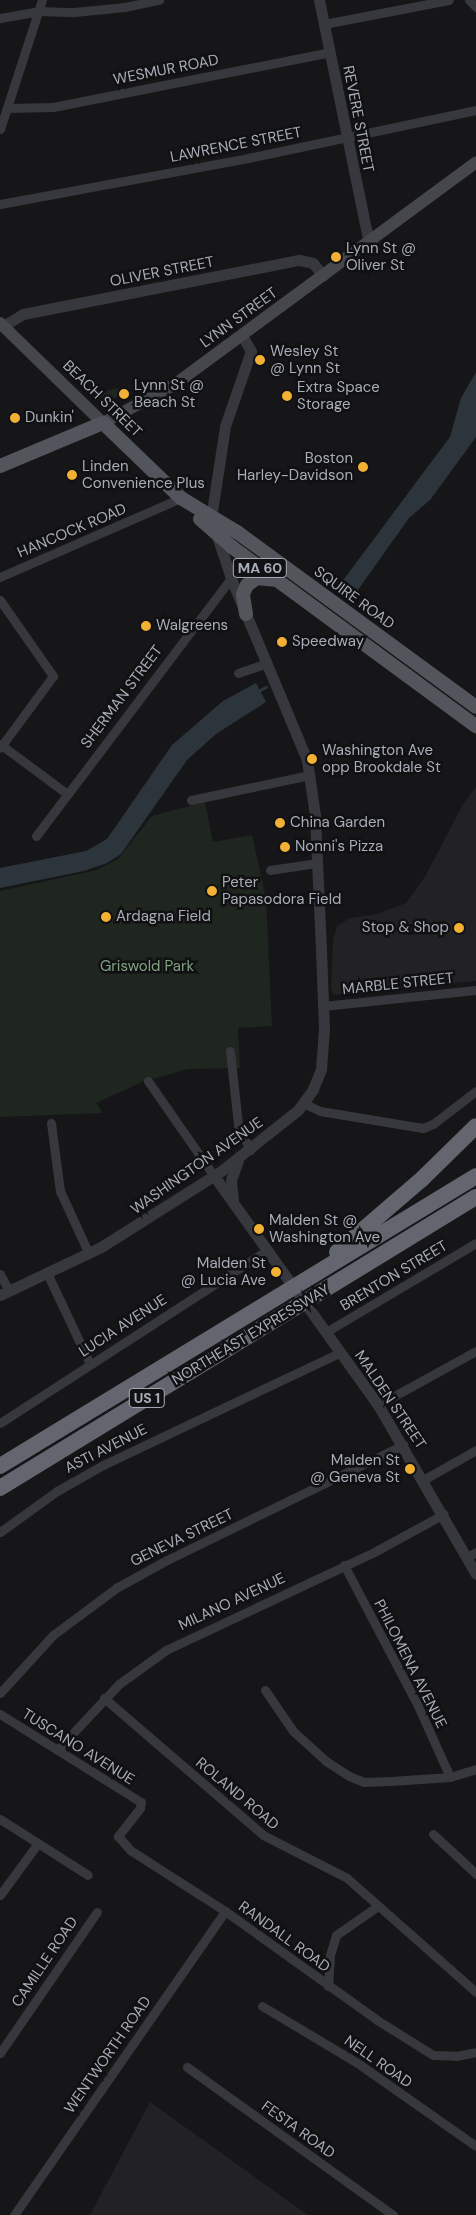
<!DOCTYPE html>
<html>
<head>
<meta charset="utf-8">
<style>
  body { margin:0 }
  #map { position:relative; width:476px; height:2215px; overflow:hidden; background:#161618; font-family:"DM Sans",sans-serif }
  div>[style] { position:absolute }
  .built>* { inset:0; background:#222225 }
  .green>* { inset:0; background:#1e261f }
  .water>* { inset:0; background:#2c353c }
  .stream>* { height:2.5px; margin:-1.25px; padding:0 1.25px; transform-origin:1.25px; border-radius:1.25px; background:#2c353c }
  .minor>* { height:9px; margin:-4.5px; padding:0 4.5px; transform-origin:4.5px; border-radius:4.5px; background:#37383d }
  .tertiary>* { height:11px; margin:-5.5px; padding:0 5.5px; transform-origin:5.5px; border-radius:5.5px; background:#37383d }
  .secondary>* { height:12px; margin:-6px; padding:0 6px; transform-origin:6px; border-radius:6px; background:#45474d }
  .primary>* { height:14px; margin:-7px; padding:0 7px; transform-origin:7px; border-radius:7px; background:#53555c }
  .motorway>* { height:16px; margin:-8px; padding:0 8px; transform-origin:8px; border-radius:8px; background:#63666e }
  .dots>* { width:14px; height:14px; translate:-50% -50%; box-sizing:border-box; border:2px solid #111113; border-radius:50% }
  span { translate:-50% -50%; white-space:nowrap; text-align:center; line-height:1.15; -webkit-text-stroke:5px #111113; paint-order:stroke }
  .shield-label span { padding:1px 4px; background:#111113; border:1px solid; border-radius:4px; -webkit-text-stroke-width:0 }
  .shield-label { font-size:14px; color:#a8adb8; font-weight:700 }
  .street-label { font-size:15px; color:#a8adb8 }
  .poi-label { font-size:15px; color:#a8adb8 }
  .left { translate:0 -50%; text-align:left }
  .right { translate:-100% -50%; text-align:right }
  .park-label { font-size:15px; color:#7fa381 }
</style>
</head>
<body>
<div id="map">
  <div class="built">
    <div style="clip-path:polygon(476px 787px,476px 981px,334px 995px,331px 990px,333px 940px,337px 926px,350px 918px,377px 914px,406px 903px,426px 875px,462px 806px)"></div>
    <div style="clip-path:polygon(150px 2102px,308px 2215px,90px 2215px)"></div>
  </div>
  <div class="green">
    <div style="clip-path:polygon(121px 388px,123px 392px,109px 403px,90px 394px)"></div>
    <div style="clip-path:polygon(205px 802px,213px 842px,252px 835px,266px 899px,272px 1026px,238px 1028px,240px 1068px,188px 1069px,142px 1082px,96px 1103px,103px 1113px,0 1117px,0 891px,97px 870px,118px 859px,152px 816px)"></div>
  </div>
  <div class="water">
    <div style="clip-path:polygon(476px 372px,476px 437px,430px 500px,409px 518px,350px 601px,335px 591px,450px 437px,461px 398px)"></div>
    <div style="clip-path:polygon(256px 683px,266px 702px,216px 734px,187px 760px,121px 854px,107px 863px,84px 871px,0 888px,0 868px,86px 851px,107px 839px,172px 745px,223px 701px)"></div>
  </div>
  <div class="stream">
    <div style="left:258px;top:691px;width:9px;rotate:-27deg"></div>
  </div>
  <div class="minor">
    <div style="left:469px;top:0;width:10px;rotate:45deg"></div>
    <div style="left:0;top:18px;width:41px;rotate:-9.9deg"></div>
    <div style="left:40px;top:11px;width:34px;rotate:2deg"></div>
    <div style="left:74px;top:12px;width:51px;rotate:-5.6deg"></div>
    <div style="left:125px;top:7px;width:35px;rotate:-12deg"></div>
    <div style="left:324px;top:24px;width:127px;rotate:-10.9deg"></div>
    <div style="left:7px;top:108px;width:46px;rotate:-1.2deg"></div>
    <div style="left:53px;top:107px;width:282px;rotate:-11.2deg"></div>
    <div style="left:0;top:129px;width:136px;rotate:-72deg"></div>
    <div style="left:0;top:204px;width:252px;rotate:-10.5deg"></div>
    <div style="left:248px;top:158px;width:233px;rotate:-11.9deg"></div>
    <div style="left:0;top:577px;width:197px;rotate:-23.6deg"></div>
    <div style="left:0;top:600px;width:93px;rotate:55.1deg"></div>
    <div style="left:53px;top:676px;width:89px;rotate:126.4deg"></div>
    <div style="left:238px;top:673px;width:31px;rotate:-19deg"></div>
    <div style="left:0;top:744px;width:82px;rotate:36.6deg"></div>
    <div style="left:191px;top:800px;width:122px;rotate:-11.9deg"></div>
    <div style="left:36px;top:836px;width:323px;rotate:-52.9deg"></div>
    <div style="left:270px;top:870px;width:48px;rotate:-8.5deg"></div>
    <div style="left:323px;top:1006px;width:154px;rotate:-6deg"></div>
    <div style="left:230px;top:1051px;width:74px;rotate:83.8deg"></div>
    <div style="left:238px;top:1125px;width:28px;rotate:64deg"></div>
    <div style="left:148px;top:1081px;width:116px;rotate:55.2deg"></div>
    <div style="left:303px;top:1103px;width:19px;rotate:25deg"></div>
    <div style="left:320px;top:1111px;width:104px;rotate:9.4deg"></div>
    <div style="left:423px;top:1128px;width:11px;rotate:-22deg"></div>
    <div style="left:433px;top:1124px;width:54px;rotate:-37.5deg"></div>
    <div style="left:51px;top:1123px;width:69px;rotate:82.5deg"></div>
    <div style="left:60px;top:1191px;width:69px;rotate:65.3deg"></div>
    <div style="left:47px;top:1273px;width:101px;rotate:64.7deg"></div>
    <div style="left:0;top:1274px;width:19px;rotate:62deg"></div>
    <div style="left:326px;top:1332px;width:174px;rotate:-30.7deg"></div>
    <div style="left:378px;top:1405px;width:112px;rotate:-28.9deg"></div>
    <div style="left:0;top:1423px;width:311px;rotate:-32.9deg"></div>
    <div style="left:423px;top:1480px;width:61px;rotate:-29.5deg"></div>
    <div style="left:0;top:1532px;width:70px;rotate:-35.7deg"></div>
    <div style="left:57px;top:1491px;width:53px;rotate:-29.5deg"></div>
    <div style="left:103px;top:1465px;width:263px;rotate:-25.4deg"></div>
    <div style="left:467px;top:1557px;width:10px;rotate:-29deg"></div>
    <div style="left:344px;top:1565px;width:159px;rotate:62.3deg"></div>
    <div style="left:418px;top:1706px;width:78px;rotate:65.7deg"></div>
    <div style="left:265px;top:1690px;width:50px;rotate:55.7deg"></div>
    <div style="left:293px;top:1731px;width:45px;rotate:42.3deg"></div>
    <div style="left:326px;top:1761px;width:27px;rotate:33deg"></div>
    <div style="left:349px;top:1776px;width:16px;rotate:22deg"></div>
    <div style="left:364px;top:1782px;width:27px;rotate:-2deg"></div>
    <div style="left:391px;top:1781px;width:59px;rotate:-3.9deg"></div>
    <div style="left:450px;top:1777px;width:27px;rotate:-17deg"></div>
    <div style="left:0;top:1693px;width:79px;rotate:-47.6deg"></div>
    <div style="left:53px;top:1635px;width:79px;rotate:-36.7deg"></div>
    <div style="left:116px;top:1588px;width:58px;rotate:-28.8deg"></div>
    <div style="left:167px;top:1560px;width:263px;rotate:-26deg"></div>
    <div style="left:104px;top:1698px;width:210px;rotate:40.7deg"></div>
    <div style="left:263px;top:1835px;width:94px;rotate:27.1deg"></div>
    <div style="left:347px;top:1878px;width:172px;rotate:41.5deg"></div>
    <div style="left:0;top:1714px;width:166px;rotate:32deg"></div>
    <div style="left:141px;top:1802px;width:6px;rotate:99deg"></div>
    <div style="left:140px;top:1808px;width:36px;rotate:128deg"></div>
    <div style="left:118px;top:1836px;width:18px;rotate:49deg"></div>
    <div style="left:130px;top:1850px;width:113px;rotate:32.7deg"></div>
    <div style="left:225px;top:1911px;width:187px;rotate:35.6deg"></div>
    <div style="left:377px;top:2020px;width:66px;rotate:32deg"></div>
    <div style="left:433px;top:2055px;width:23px;rotate:2deg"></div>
    <div style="left:456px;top:2056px;width:20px;rotate:-11deg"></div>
    <div style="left:57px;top:1750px;width:91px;rotate:-46.8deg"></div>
    <div style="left:119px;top:1684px;width:58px;rotate:-35.9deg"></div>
    <div style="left:166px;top:1650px;width:232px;rotate:-25.2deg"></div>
    <div style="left:376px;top:1551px;width:77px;rotate:-28.6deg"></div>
    <div style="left:0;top:1819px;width:104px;rotate:32.5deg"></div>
    <div style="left:433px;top:1834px;width:59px;rotate:42.9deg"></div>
    <div style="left:0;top:1895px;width:64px;rotate:-53.8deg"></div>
    <div style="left:328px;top:1986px;width:31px;rotate:-86deg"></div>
    <div style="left:330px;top:1955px;width:21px;rotate:-73deg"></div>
    <div style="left:336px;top:1935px;width:51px;rotate:-34.6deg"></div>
    <div style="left:262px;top:2006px;width:109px;rotate:30.8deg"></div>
    <div style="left:356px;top:2062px;width:146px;rotate:35deg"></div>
    <div style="left:0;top:2053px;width:171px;rotate:-55.5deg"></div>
    <div style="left:187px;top:2067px;width:254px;rotate:35.7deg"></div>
    <div style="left:14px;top:2215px;width:370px;rotate:-55.2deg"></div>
  </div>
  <div class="tertiary">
    <div style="left:319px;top:0;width:248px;rotate:78.4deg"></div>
    <div style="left:3px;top:326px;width:23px;rotate:-31deg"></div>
    <div style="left:23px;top:314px;width:281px;rotate:-11.1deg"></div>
    <div style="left:299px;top:260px;width:14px;rotate:12deg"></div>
    <div style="left:313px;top:263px;width:16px;rotate:52deg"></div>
    <div style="left:214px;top:1176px;width:282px;rotate:54.4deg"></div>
    <div style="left:378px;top:1405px;width:195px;rotate:59.9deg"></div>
    <div style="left:233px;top:1200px;width:20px;rotate:-96deg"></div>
    <div style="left:231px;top:1180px;width:20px;rotate:-70deg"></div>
    <div style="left:0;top:1295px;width:112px;rotate:-25.4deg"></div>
    <div style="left:101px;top:1247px;width:142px;rotate:-32.3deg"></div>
    <div style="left:221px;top:1171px;width:98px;rotate:-38.4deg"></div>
    <div style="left:298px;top:1110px;width:26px;rotate:-54deg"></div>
    <div style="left:313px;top:1089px;width:22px;rotate:-68deg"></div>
    <div style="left:321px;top:1069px;width:41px;rotate:-85.8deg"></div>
    <div style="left:324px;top:1028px;width:79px;rotate:-92.2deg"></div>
    <div style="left:321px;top:949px;width:134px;rotate:-92.6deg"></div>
    <div style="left:315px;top:815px;width:56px;rotate:-98.3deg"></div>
    <div style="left:307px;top:760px;width:197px;rotate:-112.7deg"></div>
    <div style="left:231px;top:578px;width:63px;rotate:-108.4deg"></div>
    <div style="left:211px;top:518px;width:93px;rotate:-81.3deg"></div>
    <div style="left:225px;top:426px;width:79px;rotate:-70.9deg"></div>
    <div style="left:251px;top:351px;width:16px;rotate:-120deg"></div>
  </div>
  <div class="secondary">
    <div style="left:0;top:323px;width:144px;rotate:44.2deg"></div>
    <div style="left:103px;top:423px;width:81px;rotate:-28.2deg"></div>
    <div style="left:174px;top:385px;width:375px;rotate:-36.4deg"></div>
  </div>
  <div class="primary">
    <div style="left:0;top:466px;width:112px;rotate:-22.7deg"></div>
    <div style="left:103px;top:423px;width:108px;rotate:43.9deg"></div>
    <div style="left:181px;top:498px;width:66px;rotate:31.3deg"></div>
    <div style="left:237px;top:532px;width:296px;rotate:36.2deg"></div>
    <div style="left:200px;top:519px;width:43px;rotate:41.2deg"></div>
    <div style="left:232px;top:547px;width:303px;rotate:36.3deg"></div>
    <div style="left:246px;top:614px;width:20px;rotate:-99deg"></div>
    <div style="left:243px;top:594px;width:10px;rotate:-66deg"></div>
    <div style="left:247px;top:585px;width:12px;rotate:-35deg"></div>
    <div style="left:257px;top:578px;width:18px;rotate:6deg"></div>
  </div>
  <div class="motorway">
    <div style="left:337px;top:1252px;width:113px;rotate:-40.7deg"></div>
    <div style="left:423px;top:1178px;width:74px;rotate:-44.5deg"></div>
    <div style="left:0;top:1466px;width:557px;rotate:-31.35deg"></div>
    <div style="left:0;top:1488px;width:558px;rotate:-31.44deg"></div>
  </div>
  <div class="dots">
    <div style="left:336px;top:257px;background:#f2b134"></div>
    <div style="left:260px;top:360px;background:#f2b134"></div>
    <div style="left:124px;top:394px;background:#f2b134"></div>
    <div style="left:287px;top:396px;background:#f2b134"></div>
    <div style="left:15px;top:418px;background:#f2b134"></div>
    <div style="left:363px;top:467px;background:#f2b134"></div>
    <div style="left:72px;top:475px;background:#f2b134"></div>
    <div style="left:146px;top:626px;background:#f2b134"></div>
    <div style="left:282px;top:642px;background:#f2b134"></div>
    <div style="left:312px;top:759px;background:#f2b134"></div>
    <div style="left:280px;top:823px;background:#f2b134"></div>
    <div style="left:285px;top:847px;background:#f2b134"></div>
    <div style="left:212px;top:891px;background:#f2b134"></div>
    <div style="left:106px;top:917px;background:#f2b134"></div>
    <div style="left:459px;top:928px;background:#f2b134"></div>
    <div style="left:259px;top:1229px;background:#f2b134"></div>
    <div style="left:276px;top:1272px;background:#f2b134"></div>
    <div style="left:410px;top:1469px;background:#f2b134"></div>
  </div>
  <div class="shield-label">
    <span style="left:260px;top:568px">MA 60</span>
    <span style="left:147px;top:1398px">US 1</span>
  </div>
  <div class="street-label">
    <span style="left:166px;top:70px;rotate:-11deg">WESMUR ROAD</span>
    <span style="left:358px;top:119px;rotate:79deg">REVERE STREET</span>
    <span style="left:236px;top:145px;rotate:-11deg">LAWRENCE STREET</span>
    <span style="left:162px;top:272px;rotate:-11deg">OLIVER STREET</span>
    <span style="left:239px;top:318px;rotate:-36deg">LYNN STREET</span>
    <span style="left:102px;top:399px;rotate:44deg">BEACH STREET</span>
    <span style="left:72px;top:531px;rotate:-23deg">HANCOCK ROAD</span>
    <span style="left:354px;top:598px;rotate:36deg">SQUIRE ROAD</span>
    <span style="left:122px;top:697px;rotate:-53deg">SHERMAN STREET</span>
    <span style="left:398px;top:984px;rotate:-6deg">MARBLE STREET</span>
    <span style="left:197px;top:1166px;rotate:-35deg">WASHINGTON AVENUE</span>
    <span style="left:394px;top:1276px;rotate:-31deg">BRENTON STREET</span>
    <span style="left:123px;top:1326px;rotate:-33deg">LUCIA AVENUE</span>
    <span style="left:251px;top:1335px;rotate:-31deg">NORTHEAST EXPRESSWAY</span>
    <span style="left:390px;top:1400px;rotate:56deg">MALDEN STREET</span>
    <span style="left:106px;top:1449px;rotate:-27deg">ASTI AVENUE</span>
    <span style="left:182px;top:1538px;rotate:-26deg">GENEVA STREET</span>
    <span style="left:232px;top:1602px;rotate:-25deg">MILANO AVENUE</span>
    <span style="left:410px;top:1664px;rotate:63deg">PHILOMENA AVENUE</span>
    <span style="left:78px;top:1747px;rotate:32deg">TUSCANO AVENUE</span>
    <span style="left:237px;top:1794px;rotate:40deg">ROLAND ROAD</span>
    <span style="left:284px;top:1937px;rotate:36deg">RANDALL ROAD</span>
    <span style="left:45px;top:1962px;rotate:-56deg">CAMILLE ROAD</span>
    <span style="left:108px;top:2055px;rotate:-55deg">WENTWORTH ROAD</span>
    <span style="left:378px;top:2062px;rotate:35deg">NELL ROAD</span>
    <span style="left:298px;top:2130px;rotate:36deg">FESTA ROAD</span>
  </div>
  <div class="poi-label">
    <span class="left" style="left:346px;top:257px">Lynn St @<br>Oliver St</span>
    <span class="left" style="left:270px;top:360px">Wesley St<br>@ Lynn St</span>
    <span class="left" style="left:134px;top:394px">Lynn St @<br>Beach St</span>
    <span class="left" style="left:297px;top:396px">Extra Space<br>Storage</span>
    <span class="left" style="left:25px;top:418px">Dunkin'</span>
    <span class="right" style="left:353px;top:467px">Boston<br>Harley-Davidson</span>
    <span class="left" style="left:82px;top:475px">Linden<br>Convenience Plus</span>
    <span class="left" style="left:156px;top:626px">Walgreens</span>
    <span class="left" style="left:292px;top:642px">Speedway</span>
    <span class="left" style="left:322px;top:759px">Washington Ave<br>opp Brookdale St</span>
    <span class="left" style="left:290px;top:823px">China Garden</span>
    <span class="left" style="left:295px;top:847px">Nonni's Pizza</span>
    <span class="left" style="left:222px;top:891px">Peter<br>Papasodora Field</span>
    <span class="left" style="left:116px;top:917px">Ardagna Field</span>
    <span class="right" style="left:449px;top:928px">Stop &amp; Shop</span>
    <span class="left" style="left:269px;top:1229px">Malden St @<br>Washington Ave</span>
    <span class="right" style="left:266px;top:1272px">Malden St<br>@ Lucia Ave</span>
    <span class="right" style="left:400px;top:1469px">Malden St<br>@ Geneva St</span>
  </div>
  <div class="park-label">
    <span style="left:147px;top:967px">Griswold Park</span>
  </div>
</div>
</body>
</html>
